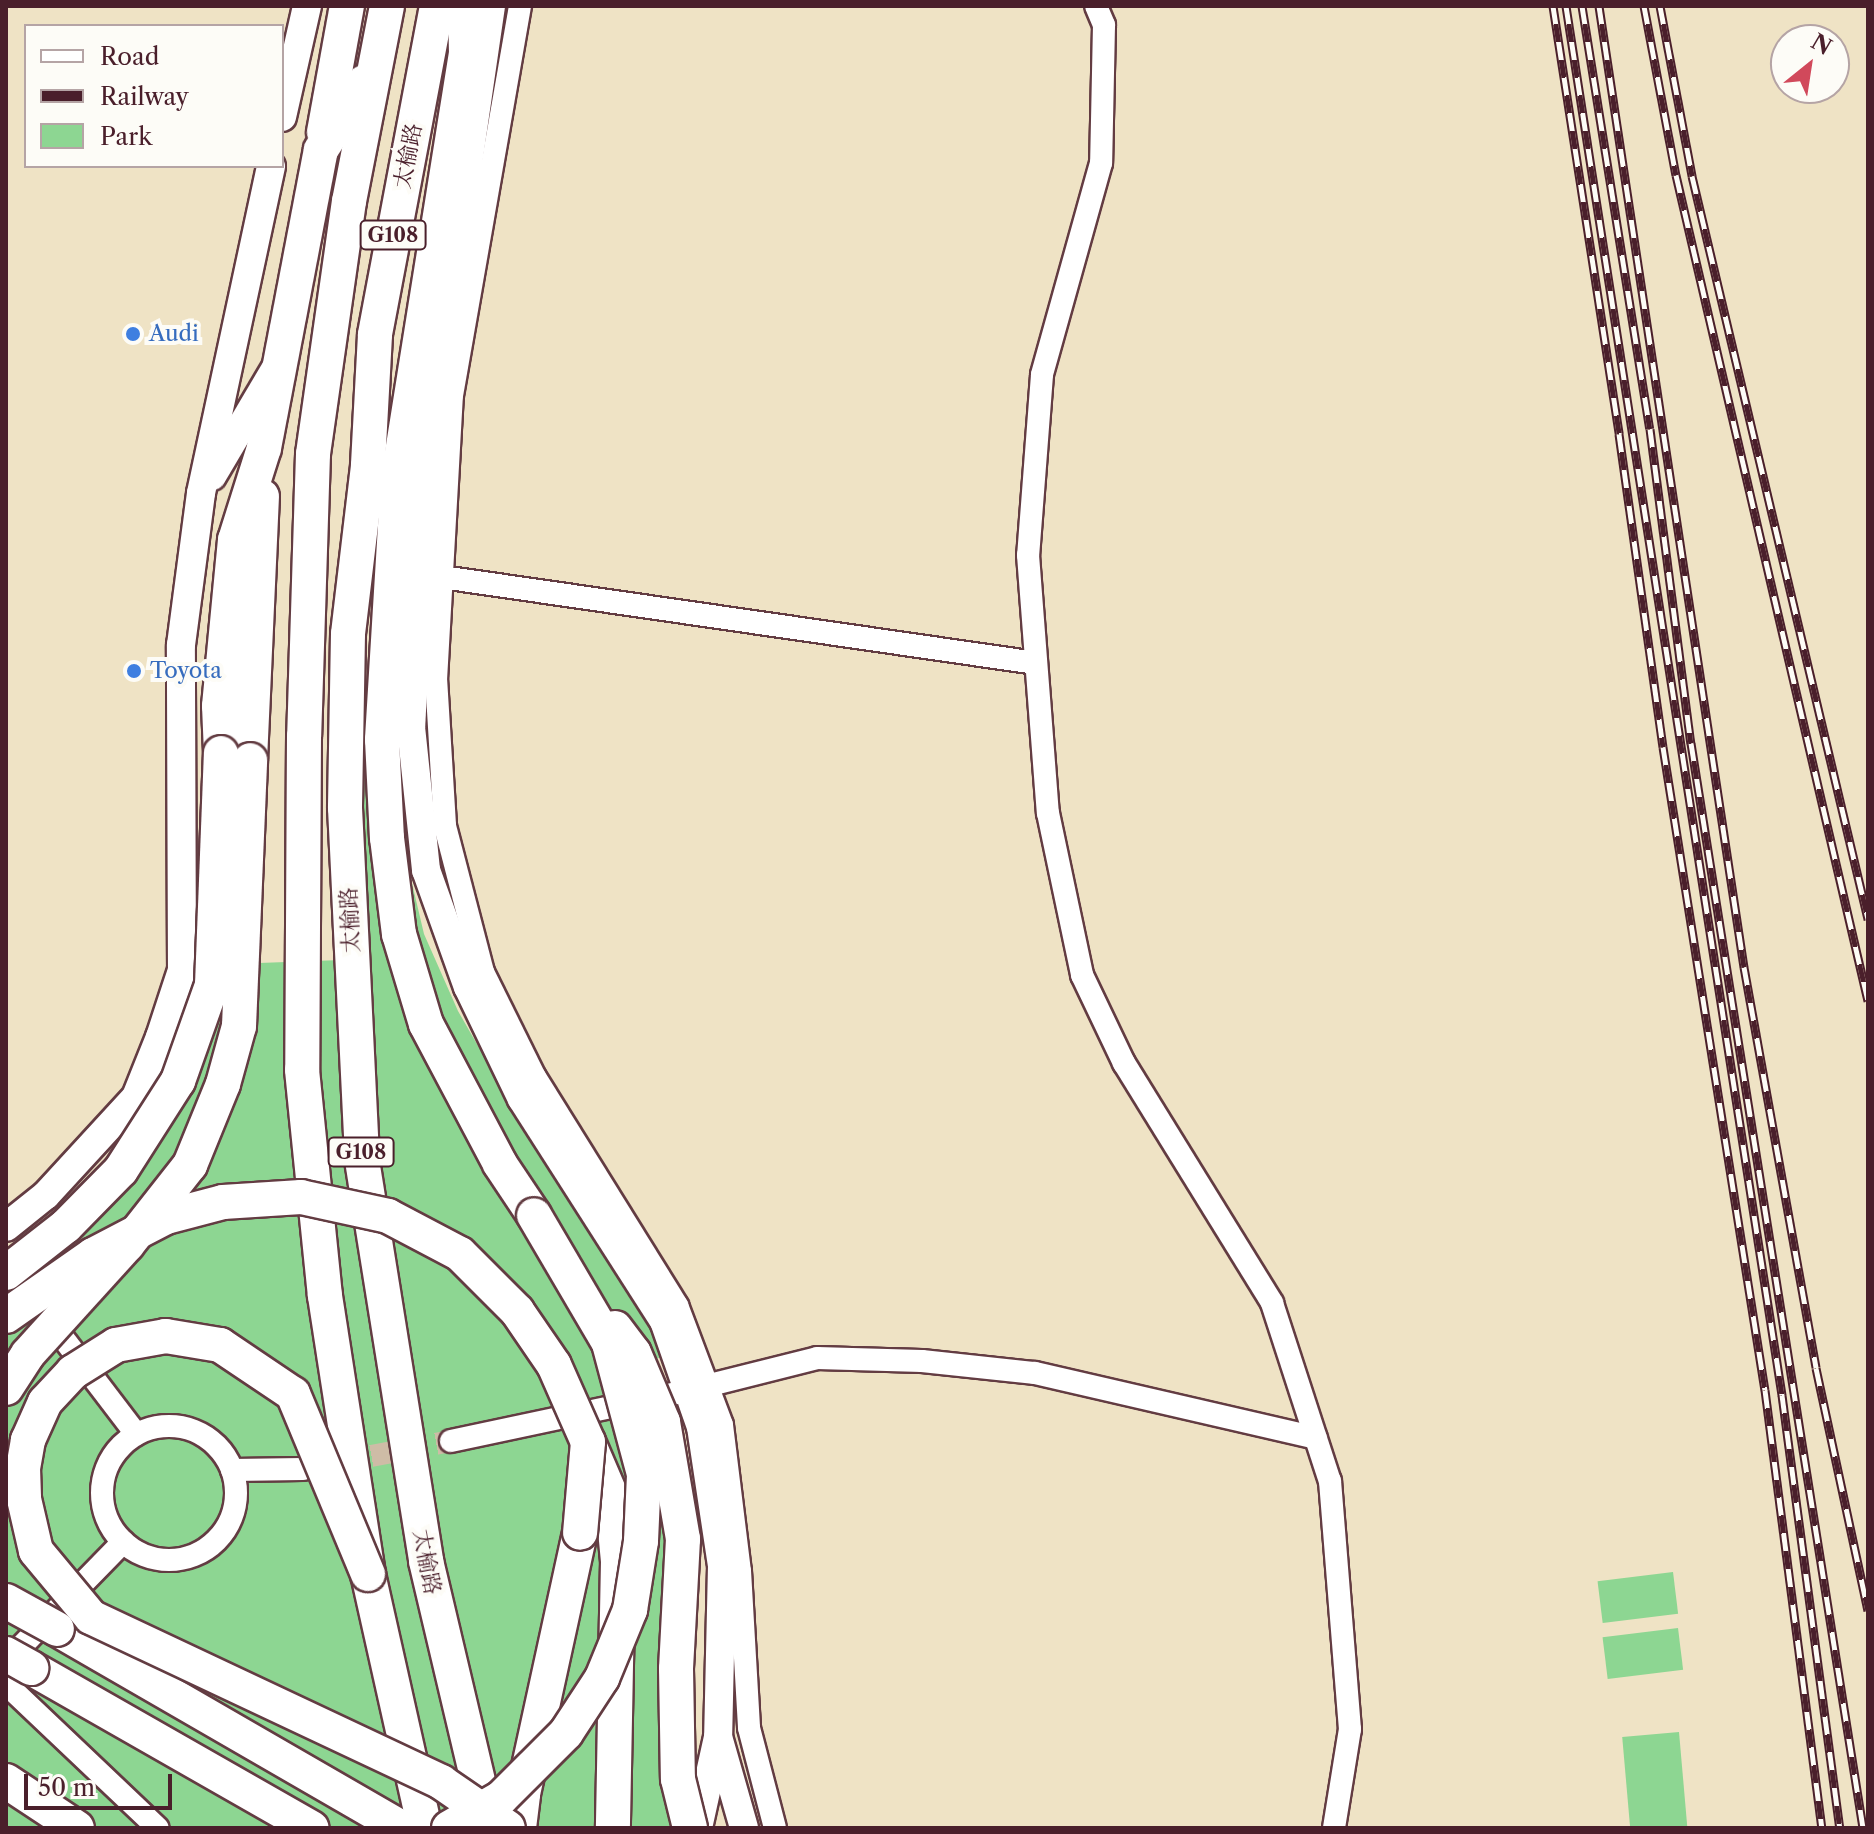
<!DOCTYPE html>
<html>
<head>
<meta charset="utf-8">
<style>
  body { margin:0 }
  #map { position:relative; width:1874px; height:1834px; overflow:hidden; background:#efe3c5; font-family:"Libre Caslon Text","Noto Serif SC",serif }
  div>[style] { position:absolute }
  .green>* { inset:0; background:#8dd692; transform-origin:0 0 }
  .minor-tunnel>* { height:22px; margin-top:-11px; transform-origin:0; background:repeating-linear-gradient(90deg,#cebca6 0 22px,transparent 0 33px) }
  .roads { filter:drop-shadow(2px 0 #633c42) drop-shadow(-2px 0 #633c42) drop-shadow(0 2px #633c42) drop-shadow(0 -2px #633c42) }
  .minor>* { height:22px; margin:-11px; padding:0 11px; transform-origin:11px; border-radius:11px; background:#fff }
  .minor>.ring { margin:-11px; padding:0; box-sizing:content-box; background:none; border:22px solid #fff; border-radius:50% }
  .major>* { height:28px; margin:-14px; padding:0 14px; transform-origin:14px; border-radius:14px; background:#fff }
  .highway>* { height:34px; margin:-17px; padding:0 17px; transform-origin:17px; border-radius:17px; background:#fff }
  .rail>* { height:9px; margin-top:-4.5px; transform-origin:0; background:repeating-linear-gradient(90deg,#fdfcf7 0 18px,#4a1f2b 0 36px); box-sizing:border-box; border-block:2px solid #4a1f2b }
  .bridges { filter:drop-shadow(2px 0 #633c42) drop-shadow(-2px 0 #633c42) drop-shadow(0 2px #633c42) drop-shadow(0 -2px #633c42) }
  .highway-bridge>* { height:34px; margin:-17px; padding:0 17px; transform-origin:17px; border-radius:17px; background:#fff }
  .dots>* { width:22px; height:22px; translate:-50% -50%; box-sizing:border-box; border:4px solid #fdfcf7; border-radius:50% }
  span { translate:-50% -50%; white-space:nowrap; text-align:center; line-height:1.15; -webkit-text-stroke:8px #fdfcf7; paint-order:stroke }
  .shield-label span { padding:2px 6px; background:#fdfcf7; border:2px solid; border-radius:6px; -webkit-text-stroke-width:0 }
  .shield-label { font-size:20px; color:#4a1f2b; font-weight:700 }
  .street-label { font-size:22px; color:#4a1f2b }
  .shop-label { font-size:22px; color:#366cbe }
  .left { translate:0 -50%; text-align:left }
  .frame { position:absolute; inset:0; border:8px solid #4a1f2b; pointer-events:none }
  .legend { position:absolute; left:24px; top:24px; width:260px; height:144px; box-sizing:border-box; background:#fdfcf7; border:2px solid #b5a4a5; margin:0; padding:10px 14px; list-style:none; font-size:24px; color:#4a1f2b }
  .legend li { display:flex; align-items:center; gap:16px; height:40px }
  .legend b { width:40px; border:2px solid #b5a4a5 }
  .north { position:absolute; left:1770px; top:24px; width:80px; height:80px; box-sizing:border-box; background:#fdfcf7; border:2px solid #b5a4a5; border-radius:50%; rotate:30deg; font-size:22px; font-weight:700; line-height:32px; text-align:center; color:#4a1f2b }
  .north::after { content:''; display:block; margin:auto; width:28px; height:36px; background:#d1495b; clip-path:polygon(50% 0,100% 100%,50% 72%,0 100%) }
  .scale { position:absolute; left:24px; top:1774px; width:148px; height:36px; box-sizing:border-box; border:4px solid #4a1f2b; border-top:0; padding-left:10px; font-size:24px; line-height:28px; white-space:nowrap; color:#4a1f2b; -webkit-text-stroke:6px #fdfcf7; paint-order:stroke }
</style>
</head>
<body>
<div id="map">
  <div class="green">
    <div style="clip-path:polygon(357px 780px,407px 781px,407px 862px,424px 934px,458px 1011px,497px 1079px,606px 1241px,669px 1353px,633px 1370px,667px 1508px,675px 1828px,6px 1828px,6px 1327px,136px 1175px,222px 982px,259px 963px,368px 959px)"></div>
    <div style="left:1673px;top:1572px;width:42px;height:76px;rotate:83deg"></div>
    <div style="left:1678px;top:1628px;width:42px;height:76px;rotate:83deg"></div>
    <div style="left:1679px;top:1732px;width:96px;height:57px;rotate:85deg"></div>
  </div>
  <div class="minor-tunnel">
    <div style="left:339px;top:1462px;width:114px;rotate:-10.6deg"></div>
  </div>
  <div class="roads">
    <div class="minor">
      <div style="left:520px;top:6px;width:394px;rotate:99.9deg"></div>
      <div style="left:452px;top:394px;width:284px;rotate:93.2deg"></div>
      <div style="left:436px;top:678px;width:148px;rotate:86.5deg"></div>
      <div style="left:445px;top:826px;width:151px;rotate:75.4deg"></div>
      <div style="left:483px;top:972px;width:117px;rotate:63.7deg"></div>
      <div style="left:535px;top:1077px;width:269px;rotate:58.1deg"></div>
      <div style="left:677px;top:1305px;width:128px;rotate:69.4deg"></div>
      <div style="left:722px;top:1425px;width:147px;rotate:83deg"></div>
      <div style="left:740px;top:1571px;width:157px;rotate:86.7deg"></div>
      <div style="left:749px;top:1728px;width:103px;rotate:75.4deg"></div>
      <div style="left:1096px;top:6px;width:21px;rotate:67deg"></div>
      <div style="left:1104px;top:25px;width:138px;rotate:91.2deg"></div>
      <div style="left:1101px;top:163px;width:220px;rotate:105.6deg"></div>
      <div style="left:1042px;top:375px;width:181px;rotate:94.4deg"></div>
      <div style="left:1028px;top:555px;width:259px;rotate:85.6deg"></div>
      <div style="left:1048px;top:813px;width:166px;rotate:78.1deg"></div>
      <div style="left:1082px;top:975px;width:98px;rotate:64.5deg"></div>
      <div style="left:1124px;top:1063px;width:282px;rotate:58.3deg"></div>
      <div style="left:1272px;top:1303px;width:187px;rotate:72deg"></div>
      <div style="left:1330px;top:1481px;width:249px;rotate:85.4deg"></div>
      <div style="left:1350px;top:1729px;width:100px;rotate:99.2deg"></div>
      <div style="left:442px;top:577px;width:600px;rotate:8.24deg"></div>
      <div style="left:47px;top:1317px;width:147px;rotate:52.7deg"></div>
      <div class="ring" style="left:102px;top:1426px;width:112px;height:112px"></div>
      <div style="left:451px;top:1441px;width:244px;rotate:-12deg"></div>
      <div style="left:690px;top:1390px;width:131px;rotate:-14.1deg"></div>
      <div style="left:817px;top:1358px;width:105px;rotate:1.6deg"></div>
      <div style="left:922px;top:1361px;width:114px;rotate:6.1deg"></div>
      <div style="left:1035px;top:1373px;width:288px;rotate:13deg"></div>
      <div style="left:232px;top:1470px;width:71px;rotate:-0.8deg"></div>
      <div style="left:6px;top:1662px;width:168px;rotate:-45.7deg"></div>
      <div style="left:6px;top:1684px;width:209px;rotate:43.5deg"></div>
    </div>
    <div class="major">
      <div style="left:491px;top:6px;width:464px;rotate:98.3deg"></div>
      <div style="left:424px;top:465px;width:262px;rotate:92.8deg"></div>
      <div style="left:411px;top:727px;width:144px;rotate:84deg"></div>
      <div style="left:426px;top:870px;width:124px;rotate:70.3deg"></div>
      <div style="left:468px;top:987px;width:124px;rotate:64.3deg"></div>
      <div style="left:522px;top:1099px;width:264px;rotate:57.4deg"></div>
      <div style="left:664px;top:1321px;width:112px;rotate:70.8deg"></div>
      <div style="left:701px;top:1427px;width:141px;rotate:81.4deg"></div>
      <div style="left:722px;top:1566px;width:171px;rotate:91.3deg"></div>
      <div style="left:718px;top:1737px;width:93px;rotate:102.4deg"></div>
      <div style="left:282px;top:117px;width:114px;rotate:-77.3deg"></div>
      <div style="left:212px;top:476px;width:122px;rotate:-59.4deg"></div>
      <div style="left:6px;top:1227px;width:51px;rotate:-38.7deg"></div>
      <div style="left:46px;top:1195px;width:133px;rotate:-47.4deg"></div>
      <div style="left:136px;top:1097px;width:65px;rotate:-68.2deg"></div>
      <div style="left:160px;top:1037px;width:71px;rotate:-71.8deg"></div>
      <div style="left:182px;top:970px;width:325px;rotate:-90.2deg"></div>
      <div style="left:181px;top:645px;width:153px;rotate:-82.5deg"></div>
      <div style="left:201px;top:493px;width:334px;rotate:-77.9deg"></div>
      <div style="left:719px;top:1740px;width:91px;rotate:74.1deg"></div>
    </div>
    <div class="highway">
      <div style="left:387px;top:6px;width:199px;rotate:101deg"></div>
      <div style="left:349px;top:201px;width:256px;rotate:98.1deg"></div>
      <div style="left:313px;top:454px;width:282px;rotate:91.8deg"></div>
      <div style="left:304px;top:736px;width:334px;rotate:90.3deg"></div>
      <div style="left:302px;top:1070px;width:227px;rotate:84.2deg"></div>
      <div style="left:325px;top:1296px;width:281px;rotate:81.2deg"></div>
      <div style="left:368px;top:1574px;width:260px;rotate:77.4deg"></div>
      <div style="left:437px;top:6px;width:335px;rotate:100.7deg"></div>
      <div style="left:375px;top:335px;width:131px;rotate:93.1deg"></div>
      <div style="left:368px;top:466px;width:169px;rotate:96.8deg"></div>
      <div style="left:348px;top:634px;width:174px;rotate:91deg"></div>
      <div style="left:345px;top:808px;width:352px;rotate:87.2deg"></div>
      <div style="left:362px;top:1160px;width:406px;rotate:80.9deg"></div>
      <div style="left:426px;top:1561px;width:274px;rotate:76.7deg"></div>
      <div style="left:465px;top:6px;width:47px;rotate:88.8deg"></div>
      <div style="left:466px;top:53px;width:429px;rotate:99.1deg"></div>
      <div style="left:398px;top:477px;width:263px;rotate:93.5deg"></div>
      <div style="left:382px;top:740px;width:98px;rotate:87.1deg"></div>
      <div style="left:387px;top:838px;width:97px;rotate:82.9deg"></div>
      <div style="left:399px;top:934px;width:94px;rotate:73.3deg"></div>
      <div style="left:426px;top:1024px;width:158px;rotate:62.1deg"></div>
      <div style="left:500px;top:1164px;width:61px;rotate:56.3deg"></div>
      <div style="left:324px;top:132px;width:128px;rotate:-79.7deg"></div>
      <div style="left:221px;top:753px;width:47px;rotate:-92.4deg"></div>
      <div style="left:219px;top:706px;width:167px;rotate:-84.5deg"></div>
      <div style="left:235px;top:540px;width:96px;rotate:-72.5deg"></div>
      <div style="left:264px;top:448px;width:303px;rotate:-79.2deg"></div>
      <div style="left:321px;top:150px;width:80px;rotate:-57.7deg"></div>
      <div style="left:250px;top:760px;width:264px;rotate:-87.4deg"></div>
      <div style="left:588px;top:1442px;width:61px;rotate:66.8deg"></div>
      <div style="left:612px;top:1498px;width:63px;rotate:84.6deg"></div>
      <div style="left:618px;top:1561px;width:267px;rotate:91.1deg"></div>
      <div style="left:57px;top:1629px;width:398px;rotate:30deg"></div>
      <div style="left:31px;top:1668px;width:323px;rotate:29.7deg"></div>
      <div style="left:6px;top:1781px;width:85px;rotate:33.5deg"></div>
      <div style="left:519px;top:1828px;width:34px;rotate:-83deg"></div>
      <div style="left:523px;top:1794px;width:267px;rotate:-77.7deg"></div>
    </div>
  </div>
  <div class="rail">
    <div style="left:1553px;top:6px;width:433px;rotate:81.2deg"></div>
    <div style="left:1619px;top:434px;width:316px;rotate:82deg"></div>
    <div style="left:1663px;top:747px;width:651px;rotate:80.99deg"></div>
    <div style="left:1765px;top:1390px;width:442px;rotate:82.6deg"></div>
    <div style="left:1566px;top:6px;width:1406px;rotate:81.16deg"></div>
    <div style="left:1782px;top:1395px;width:437px;rotate:82.4deg"></div>
    <div style="left:1582px;top:6px;width:428px;rotate:80.9deg"></div>
    <div style="left:1650px;top:429px;width:317px;rotate:82.6deg"></div>
    <div style="left:1691px;top:743px;width:1099px;rotate:80.99deg"></div>
    <div style="left:1599px;top:6px;width:972px;rotate:81.42deg"></div>
    <div style="left:1744px;top:967px;width:407px;rotate:79.8deg"></div>
    <div style="left:1816px;top:1368px;width:248px;rotate:77.9deg"></div>
    <div style="left:1644px;top:6px;width:172px;rotate:79.3deg"></div>
    <div style="left:1676px;top:175px;width:848px;rotate:76.91deg"></div>
    <div style="left:1660px;top:6px;width:173px;rotate:79.3deg"></div>
    <div style="left:1692px;top:176px;width:764px;rotate:76.67deg"></div>
  </div>
  <div class="bridges">
    <div class="highway-bridge">
      <div style="left:6px;top:1273px;width:76px;rotate:-38.1deg"></div>
      <div style="left:66px;top:1226px;width:78px;rotate:-45.5deg"></div>
      <div style="left:121px;top:1170px;width:106px;rotate:-57.4deg"></div>
      <div style="left:178px;top:1081px;width:102px;rotate:-70.5deg"></div>
      <div style="left:212px;top:985px;width:232px;rotate:-87.8deg"></div>
      <div style="left:6px;top:1316px;width:106px;rotate:-35deg"></div>
      <div style="left:93px;top:1255px;width:82px;rotate:-27.5deg"></div>
      <div style="left:166px;top:1217px;width:59px;rotate:-14.7deg"></div>
      <div style="left:223px;top:1202px;width:78px;rotate:-3.7deg"></div>
      <div style="left:301px;top:1197px;width:89px;rotate:12.3deg"></div>
      <div style="left:388px;top:1216px;width:81px;rotate:27.8deg"></div>
      <div style="left:460px;top:1254px;width:81px;rotate:45deg"></div>
      <div style="left:517px;top:1311px;width:65px;rotate:55.6deg"></div>
      <div style="left:554px;top:1365px;width:84px;rotate:66.2deg"></div>
      <div style="left:588px;top:1442px;width:91px;rotate:95deg"></div>
      <div style="left:615px;top:1328px;width:31px;rotate:53deg"></div>
      <div style="left:634px;top:1353px;width:75px;rotate:67.2deg"></div>
      <div style="left:663px;top:1422px;width:119px;rotate:80.3deg"></div>
      <div style="left:683px;top:1539px;width:130px;rotate:93.1deg"></div>
      <div style="left:676px;top:1669px;width:110px;rotate:89deg"></div>
      <div style="left:678px;top:1779px;width:50px;rotate:76.2deg"></div>
      <div style="left:6px;top:1388px;width:40px;rotate:-57.1deg"></div>
      <div style="left:28px;top:1354px;width:147px;rotate:-47.8deg"></div>
      <div style="left:127px;top:1245px;width:102px;rotate:-51.8deg"></div>
      <div style="left:190px;top:1165px;width:87px;rotate:-67.8deg"></div>
      <div style="left:223px;top:1084px;width:60px;rotate:-74.6deg"></div>
      <div style="left:239px;top:1026px;width:266px;rotate:-87.6deg"></div>
      <div style="left:368px;top:1574px;width:195px;rotate:-112.6deg"></div>
      <div style="left:293px;top:1394px;width:88px;rotate:-146.1deg"></div>
      <div style="left:220px;top:1345px;width:55px;rotate:-170.5deg"></div>
      <div style="left:166px;top:1336px;width:51px;rotate:169.8deg"></div>
      <div style="left:116px;top:1345px;width:51px;rotate:147.9deg"></div>
      <div style="left:73px;top:1372px;width:41px;rotate:133deg"></div>
      <div style="left:45px;top:1402px;width:42px;rotate:114.1deg"></div>
      <div style="left:28px;top:1440px;width:28px;rotate:100deg"></div>
      <div style="left:23px;top:1468px;width:31px;rotate:88deg"></div>
      <div style="left:24px;top:1499px;width:53px;rotate:77deg"></div>
      <div style="left:36px;top:1551px;width:86px;rotate:50.2deg"></div>
      <div style="left:91px;top:1617px;width:387px;rotate:25.2deg"></div>
      <div style="left:441px;top:1782px;width:81px;rotate:34.5deg"></div>
      <div style="left:6px;top:1601px;width:58px;rotate:28.8deg"></div>
      <div style="left:6px;top:1654px;width:29px;rotate:29deg"></div>
      <div style="left:449px;top:1828px;width:60px;rotate:-30deg"></div>
      <div style="left:501px;top:1798px;width:92px;rotate:-45deg"></div>
      <div style="left:566px;top:1733px;width:66px;rotate:-56.8deg"></div>
      <div style="left:602px;top:1678px;width:74px;rotate:-67.6deg"></div>
      <div style="left:630px;top:1610px;width:70px;rotate:-80.9deg"></div>
      <div style="left:641px;top:1541px;width:67px;rotate:-87.4deg"></div>
      <div style="left:644px;top:1474px;width:136px;rotate:-105deg"></div>
      <div style="left:609px;top:1343px;width:148px;rotate:-120.4deg"></div>
    </div>
  </div>
  <div class="dots">
    <div style="left:133px;top:334px;background:#3f7fe0"></div>
    <div style="left:134px;top:671px;background:#3f7fe0"></div>
  </div>
  <div class="shield-label">
    <span style="left:393px;top:235px">G108</span>
    <span style="left:361px;top:1152px">G108</span>
  </div>
  <div class="street-label">
    <span style="left:408px;top:156px;rotate:-79deg">太榆路</span>
    <span style="left:350px;top:920px;rotate:-93deg">太榆路</span>
    <span style="left:427px;top:1562px;rotate:79deg">太榆路</span>
  </div>
  <div class="shop-label">
    <span class="left" style="left:149px;top:334px">Audi</span>
    <span class="left" style="left:150px;top:671px">Toyota</span>
  </div>
  <div class="frame"></div>
  <ul class="legend">
  <li><b style="height:10px;background:#fff"></b>Road</li>
  <li><b style="height:10px;background:#4a1f2b"></b>Railway</li>
  <li><b style="height:22px;background:#8dd692"></b>Park</li>
  </ul>
  <div class="north">N</div>
  <div class="scale">50 m</div>
</div>
</body>
</html>
